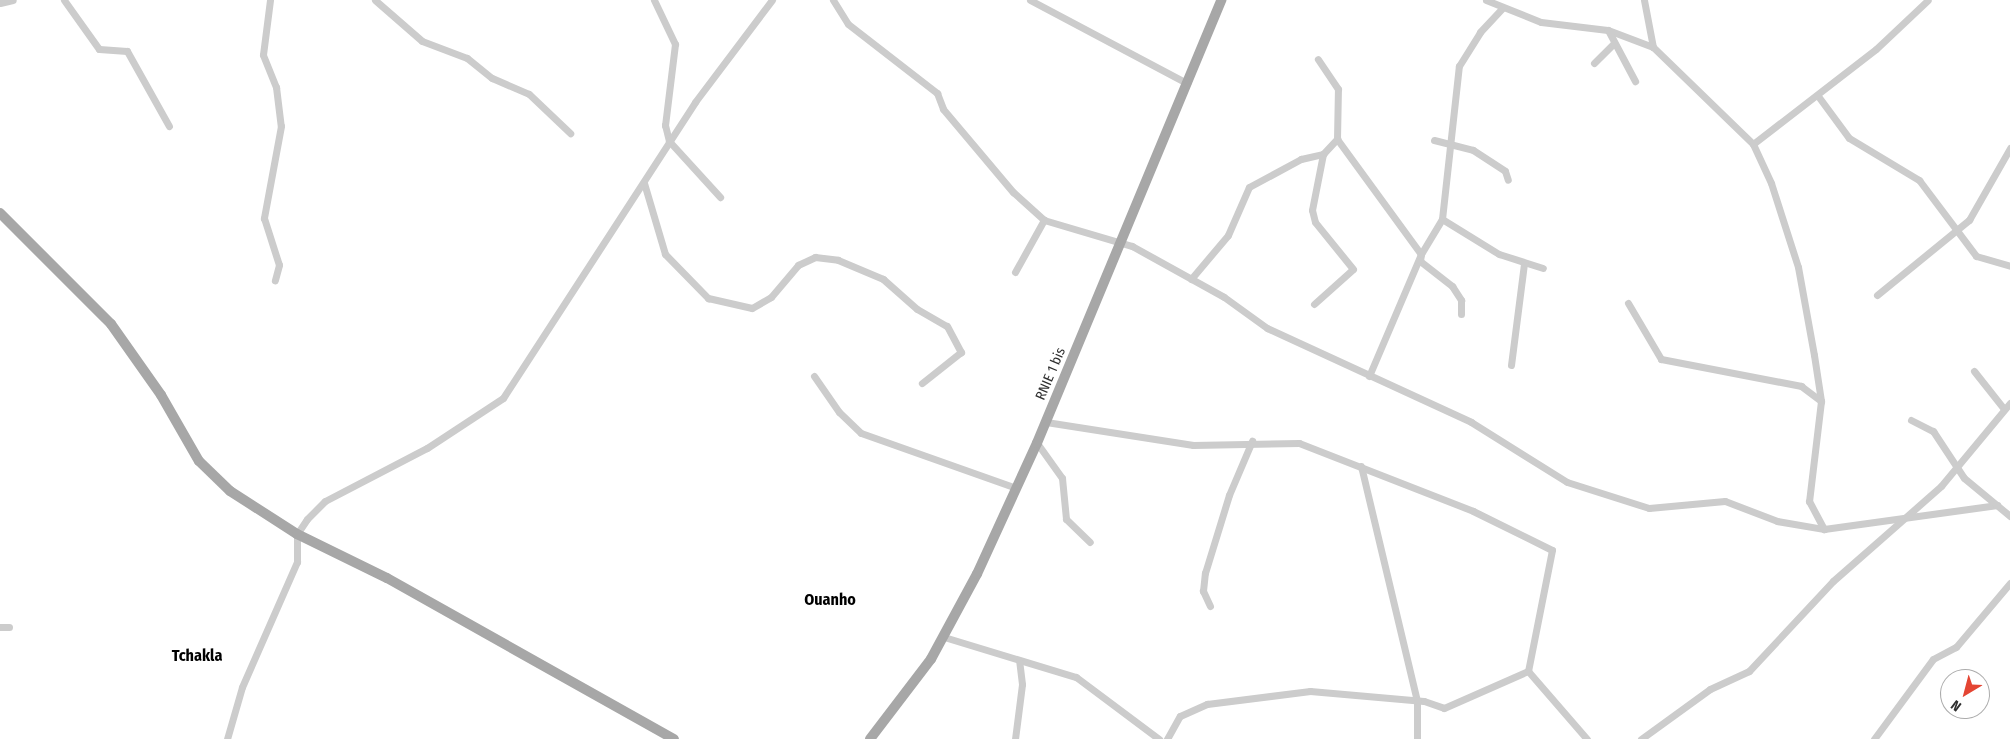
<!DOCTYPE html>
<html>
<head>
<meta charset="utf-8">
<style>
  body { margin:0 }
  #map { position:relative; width:2010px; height:739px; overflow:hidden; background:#fff; font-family:"Fira Sans Condensed",sans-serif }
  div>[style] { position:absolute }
  .street>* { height:7px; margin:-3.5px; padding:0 3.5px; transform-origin:3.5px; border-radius:3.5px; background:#ccc }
  .primary>* { height:10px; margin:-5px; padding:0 5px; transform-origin:5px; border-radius:5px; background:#a7a7a7 }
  span { translate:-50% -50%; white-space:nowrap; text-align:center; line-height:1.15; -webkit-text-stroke:5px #fff; paint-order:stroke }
  .street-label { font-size:14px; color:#2f2f2f }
  .quarter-label { font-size:16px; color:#000; font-weight:700 }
  .north { position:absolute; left:1940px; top:669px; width:50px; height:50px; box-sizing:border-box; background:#fff; border:1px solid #acacac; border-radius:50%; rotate:217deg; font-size:14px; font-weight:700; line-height:20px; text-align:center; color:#2f2f2f }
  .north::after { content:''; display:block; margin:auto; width:18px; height:22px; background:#e44533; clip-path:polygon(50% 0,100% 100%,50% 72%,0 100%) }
</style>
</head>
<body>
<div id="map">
  <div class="street">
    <div style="left:64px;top:0;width:60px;rotate:54.5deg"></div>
    <div style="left:99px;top:49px;width:28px;rotate:4deg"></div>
    <div style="left:127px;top:51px;width:86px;rotate:60.8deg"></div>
    <div style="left:270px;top:0;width:55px;rotate:97.3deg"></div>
    <div style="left:263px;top:55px;width:35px;rotate:68deg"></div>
    <div style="left:276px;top:87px;width:39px;rotate:83deg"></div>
    <div style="left:281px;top:126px;width:94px;rotate:100.5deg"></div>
    <div style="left:264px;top:218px;width:49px;rotate:72.3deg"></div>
    <div style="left:279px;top:265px;width:16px;rotate:105deg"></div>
    <div style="left:375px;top:0;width:62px;rotate:41.1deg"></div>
    <div style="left:422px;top:41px;width:48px;rotate:20.7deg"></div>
    <div style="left:467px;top:58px;width:32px;rotate:39deg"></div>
    <div style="left:492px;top:78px;width:40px;rotate:23.4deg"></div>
    <div style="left:529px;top:94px;width:57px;rotate:43.6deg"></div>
    <div style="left:654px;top:0;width:49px;rotate:64.5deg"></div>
    <div style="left:675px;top:44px;width:82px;rotate:97deg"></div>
    <div style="left:665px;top:125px;width:16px;rotate:76deg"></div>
    <div style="left:669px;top:141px;width:76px;rotate:47.7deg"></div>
    <div style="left:833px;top:0;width:28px;rotate:58deg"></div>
    <div style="left:848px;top:24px;width:113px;rotate:37.8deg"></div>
    <div style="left:937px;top:93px;width:17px;rotate:69deg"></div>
    <div style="left:943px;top:109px;width:109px;rotate:49.9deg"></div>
    <div style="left:1013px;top:192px;width:42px;rotate:42.1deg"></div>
    <div style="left:1044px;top:220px;width:92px;rotate:16.5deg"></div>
    <div style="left:1132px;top:246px;width:105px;rotate:29deg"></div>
    <div style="left:1224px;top:297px;width:53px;rotate:35.8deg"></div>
    <div style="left:1267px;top:328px;width:225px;rotate:24.7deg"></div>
    <div style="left:1471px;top:422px;width:113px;rotate:32deg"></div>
    <div style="left:1567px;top:482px;width:86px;rotate:17.6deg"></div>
    <div style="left:1649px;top:508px;width:76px;rotate:-5.3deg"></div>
    <div style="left:1725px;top:501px;width:56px;rotate:21deg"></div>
    <div style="left:1777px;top:521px;width:48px;rotate:9.7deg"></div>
    <div style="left:1824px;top:529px;width:175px;rotate:-7.9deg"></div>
    <div style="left:1030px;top:0;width:178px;rotate:27.9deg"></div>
    <div style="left:1486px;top:0;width:59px;rotate:21.8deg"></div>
    <div style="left:1541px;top:22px;width:67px;rotate:6.8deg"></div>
    <div style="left:1608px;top:30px;width:48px;rotate:20.7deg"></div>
    <div style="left:1653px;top:47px;width:139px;rotate:44.1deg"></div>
    <div style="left:1753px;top:144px;width:43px;rotate:65.2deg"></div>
    <div style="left:1771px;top:183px;width:88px;rotate:72.2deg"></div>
    <div style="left:1798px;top:267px;width:89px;rotate:79.7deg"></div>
    <div style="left:1814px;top:355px;width:47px;rotate:81.3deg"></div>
    <div style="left:1821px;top:401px;width:101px;rotate:96.8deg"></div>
    <div style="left:1809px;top:501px;width:32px;rotate:62deg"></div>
    <div style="left:1644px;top:0;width:48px;rotate:79.2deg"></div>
    <div style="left:0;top:3px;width:13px;rotate:-13deg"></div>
    <div style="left:1608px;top:30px;width:58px;rotate:62.1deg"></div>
    <div style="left:1594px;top:63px;width:27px;rotate:-45deg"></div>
    <div style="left:1818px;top:96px;width:52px;rotate:53.6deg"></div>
    <div style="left:1849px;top:138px;width:82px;rotate:31deg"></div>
    <div style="left:1919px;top:180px;width:95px;rotate:53.1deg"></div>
    <div style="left:1976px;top:256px;width:35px;rotate:16deg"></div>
    <div style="left:1337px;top:139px;width:142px;rotate:53.9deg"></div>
    <div style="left:1421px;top:254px;width:7px;rotate:98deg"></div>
    <div style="left:1420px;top:261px;width:41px;rotate:38deg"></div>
    <div style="left:1452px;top:286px;width:17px;rotate:57deg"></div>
    <div style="left:1461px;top:300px;width:14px;rotate:90deg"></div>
    <div style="left:1434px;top:140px;width:40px;rotate:14.4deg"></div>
    <div style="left:1473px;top:150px;width:38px;rotate:33deg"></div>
    <div style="left:1505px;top:171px;width:9px;rotate:72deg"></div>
    <div style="left:1753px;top:144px;width:155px;rotate:-37.7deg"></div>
    <div style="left:1876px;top:49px;width:71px;rotate:-43.3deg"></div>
    <div style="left:644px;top:183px;width:74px;rotate:73.5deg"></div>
    <div style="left:665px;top:254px;width:62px;rotate:45.7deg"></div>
    <div style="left:708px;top:298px;width:45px;rotate:12.8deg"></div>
    <div style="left:752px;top:308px;width:22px;rotate:-30deg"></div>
    <div style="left:771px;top:297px;width:42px;rotate:-49.8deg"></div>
    <div style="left:798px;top:265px;width:19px;rotate:-25deg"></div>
    <div style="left:815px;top:257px;width:23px;rotate:7deg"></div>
    <div style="left:838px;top:260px;width:49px;rotate:22.9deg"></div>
    <div style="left:883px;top:279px;width:45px;rotate:41.4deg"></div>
    <div style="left:917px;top:309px;width:34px;rotate:30deg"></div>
    <div style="left:947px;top:326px;width:30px;rotate:62deg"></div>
    <div style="left:961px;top:352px;width:50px;rotate:141.5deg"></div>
    <div style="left:1442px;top:219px;width:67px;rotate:31.6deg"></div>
    <div style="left:1499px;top:254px;width:46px;rotate:17.7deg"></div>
    <div style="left:1015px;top:272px;width:60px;rotate:-60.9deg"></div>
    <div style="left:1191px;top:279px;width:57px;rotate:-49.9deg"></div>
    <div style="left:1228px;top:235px;width:52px;rotate:-66.4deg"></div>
    <div style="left:1249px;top:187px;width:59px;rotate:-28.3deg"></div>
    <div style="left:1301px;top:159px;width:23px;rotate:-13deg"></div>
    <div style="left:1323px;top:154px;width:21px;rotate:-47deg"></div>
    <div style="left:1337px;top:139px;width:50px;rotate:-88.9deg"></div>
    <div style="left:1338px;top:89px;width:36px;rotate:-124deg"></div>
    <div style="left:1877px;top:295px;width:119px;rotate:-39.2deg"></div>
    <div style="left:1969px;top:220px;width:83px;rotate:-60.3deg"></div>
    <div style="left:1628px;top:303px;width:65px;rotate:59.5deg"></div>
    <div style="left:1661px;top:359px;width:143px;rotate:10.9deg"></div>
    <div style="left:1801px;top:386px;width:25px;rotate:37deg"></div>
    <div style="left:1314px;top:304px;width:52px;rotate:-41.9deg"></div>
    <div style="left:1353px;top:269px;width:60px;rotate:-129deg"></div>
    <div style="left:1315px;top:222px;width:12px;rotate:-104deg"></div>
    <div style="left:1312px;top:210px;width:57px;rotate:-78.9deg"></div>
    <div style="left:1511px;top:365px;width:103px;rotate:-82.7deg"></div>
    <div style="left:1974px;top:371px;width:48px;rotate:51.7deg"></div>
    <div style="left:814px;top:376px;width:44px;rotate:55.2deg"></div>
    <div style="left:839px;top:412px;width:30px;rotate:44deg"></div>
    <div style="left:861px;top:433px;width:164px;rotate:19.5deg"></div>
    <div style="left:1369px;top:376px;width:133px;rotate:-66.9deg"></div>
    <div style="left:1421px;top:254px;width:41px;rotate:-59deg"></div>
    <div style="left:1442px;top:219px;width:154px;rotate:-83.7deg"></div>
    <div style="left:1459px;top:66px;width:40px;rotate:-58deg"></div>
    <div style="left:1480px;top:32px;width:33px;rotate:-47deg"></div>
    <div style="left:1911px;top:420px;width:25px;rotate:27deg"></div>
    <div style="left:1933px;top:431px;width:56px;rotate:56.6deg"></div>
    <div style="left:1964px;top:478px;width:60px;rotate:39.6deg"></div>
    <div style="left:1046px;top:422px;width:149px;rotate:8.9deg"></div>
    <div style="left:1193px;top:445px;width:106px;rotate:-1.1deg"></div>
    <div style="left:1299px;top:443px;width:187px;rotate:21.3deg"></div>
    <div style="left:1473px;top:511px;width:88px;rotate:26.3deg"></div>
    <div style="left:1552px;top:550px;width:123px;rotate:101.2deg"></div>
    <div style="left:1528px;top:671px;width:90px;rotate:49.1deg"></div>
    <div style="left:1037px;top:443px;width:43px;rotate:54.5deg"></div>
    <div style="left:1062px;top:478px;width:41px;rotate:84.4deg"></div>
    <div style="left:1066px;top:519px;width:33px;rotate:44deg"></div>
    <div style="left:1361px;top:466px;width:242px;rotate:76.6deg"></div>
    <div style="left:1417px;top:701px;width:38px;rotate:90deg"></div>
    <div style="left:1210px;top:606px;width:17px;rotate:-115deg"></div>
    <div style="left:1203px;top:591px;width:18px;rotate:-84deg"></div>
    <div style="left:1205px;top:573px;width:82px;rotate:-72.9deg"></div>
    <div style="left:1229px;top:495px;width:59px;rotate:-66.9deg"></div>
    <div style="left:0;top:627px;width:9px"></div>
    <div style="left:944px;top:637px;width:138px;rotate:16.9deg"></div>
    <div style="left:1076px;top:677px;width:104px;rotate:36.8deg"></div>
    <div style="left:227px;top:739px;width:54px;rotate:-73.9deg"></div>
    <div style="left:242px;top:687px;width:137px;rotate:-66.3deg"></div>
    <div style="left:297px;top:562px;width:28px;rotate:-90deg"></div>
    <div style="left:297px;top:534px;width:18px;rotate:-56deg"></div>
    <div style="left:307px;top:519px;width:25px;rotate:-45deg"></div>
    <div style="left:325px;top:501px;width:115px;rotate:-27.5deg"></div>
    <div style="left:427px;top:448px;width:91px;rotate:-33.3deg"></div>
    <div style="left:503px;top:398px;width:353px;rotate:-57deg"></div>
    <div style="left:695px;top:102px;width:128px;rotate:-53deg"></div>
    <div style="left:1015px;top:739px;width:55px;rotate:-82.7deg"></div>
    <div style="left:1022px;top:684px;width:23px;rotate:-97deg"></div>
    <div style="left:1167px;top:739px;width:26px;rotate:-61deg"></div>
    <div style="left:1180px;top:716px;width:30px;rotate:-24deg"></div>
    <div style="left:1207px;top:704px;width:104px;rotate:-7.2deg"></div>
    <div style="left:1310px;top:691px;width:114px;rotate:5deg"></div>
    <div style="left:1424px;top:701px;width:21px;rotate:19deg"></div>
    <div style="left:1444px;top:708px;width:92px;rotate:-23.8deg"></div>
    <div style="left:1641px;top:739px;width:85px;rotate:-35.9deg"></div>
    <div style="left:1710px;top:689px;width:43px;rotate:-24.8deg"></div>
    <div style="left:1749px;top:671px;width:123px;rotate:-47deg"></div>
    <div style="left:1833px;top:581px;width:144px;rotate:-41.3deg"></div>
    <div style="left:1941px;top:486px;width:108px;rotate:-50.3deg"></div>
    <div style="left:1874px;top:739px;width:99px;rotate:-53.6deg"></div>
    <div style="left:1933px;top:659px;width:26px;rotate:-28deg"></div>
    <div style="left:1956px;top:647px;width:84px;rotate:-49.8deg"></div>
  </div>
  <div class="primary">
    <div style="left:0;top:213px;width:157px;rotate:45deg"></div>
    <div style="left:111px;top:324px;width:87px;rotate:54.8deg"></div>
    <div style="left:161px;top:395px;width:76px;rotate:60.1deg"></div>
    <div style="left:199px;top:461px;width:43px;rotate:44.1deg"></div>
    <div style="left:230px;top:491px;width:80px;rotate:32.7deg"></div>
    <div style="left:297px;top:534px;width:100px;rotate:26.1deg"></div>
    <div style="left:387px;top:578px;width:329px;rotate:29.3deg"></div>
    <div style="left:870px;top:739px;width:101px;rotate:-52.7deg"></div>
    <div style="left:931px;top:659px;width:97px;rotate:-61.6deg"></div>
    <div style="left:977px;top:574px;width:144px;rotate:-65.4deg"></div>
    <div style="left:1037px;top:443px;width:480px;rotate:-67.4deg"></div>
  </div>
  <div class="street-label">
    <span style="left:1051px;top:374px;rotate:-67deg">RNIE 1 bis</span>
  </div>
  <div class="quarter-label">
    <span style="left:830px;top:600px">Ouanho</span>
    <span style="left:197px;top:656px">Tchakla</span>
  </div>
  <div class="north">N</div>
</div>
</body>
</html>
